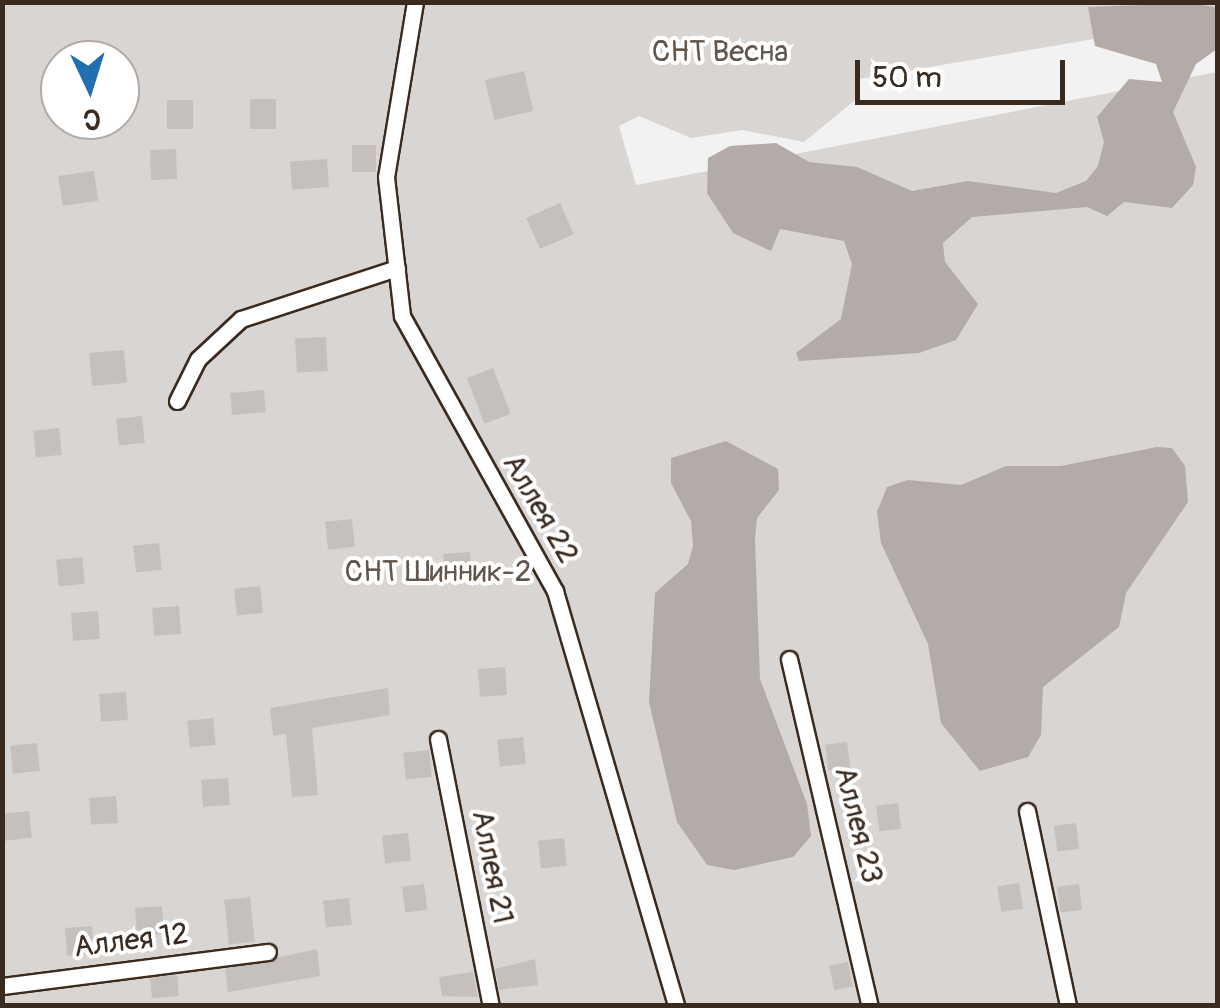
<!DOCTYPE html>
<html>
<head>
<meta charset="utf-8">
<style>
  body { margin:0 }
  #map { position:relative; width:1220px; height:1008px; overflow:hidden; background:#f3f2f2; font-family:Pangolin,sans-serif }
  div>[style] { position:absolute }
  .green>* { inset:0; background:#d8d5d2 }
  .water>* { inset:0; background:#b2aba7 }
  .building>* { inset:0; background:#c6c0bd; transform-origin:0 0 }
  .roads { filter:drop-shadow(2px 0 #3b2a1e) drop-shadow(-2px 0 #3b2a1e) drop-shadow(0 2px #3b2a1e) drop-shadow(0 -2px #3b2a1e) }
  .service>* { height:15px; margin:-7.5px; padding:0 7.5px; transform-origin:7.5px; border-radius:7.5px; background:#fff }
  span { translate:-50% -50%; white-space:nowrap; text-align:center; line-height:1.15; -webkit-text-stroke:8px #fff; paint-order:stroke }
  .park-label { font-size:30px; color:#62554b }
  .street-label { font-size:30px; color:#3b2a1e }
  .frame { position:absolute; inset:0; border:5px solid #3b2a1e; pointer-events:none }
  .north { position:absolute; left:40px; top:40px; width:100px; height:100px; box-sizing:border-box; background:#fff; border:2px solid #b1aaa5; border-radius:50%; rotate:176deg; font-size:28px; font-weight:700; line-height:40px; text-align:center; color:#3b2a1e }
  .north::after { content:''; display:block; margin:auto; width:35px; height:45px; background:#1f6fb2; clip-path:polygon(50% 0,100% 100%,50% 72%,0 100%) }
  .scale { position:absolute; left:855px; top:60px; width:210px; height:45px; box-sizing:border-box; border:5px solid #3b2a1e; border-top:0; padding-left:12px; font-size:30px; line-height:35px; white-space:nowrap; color:#3b2a1e; -webkit-text-stroke:8px #fff; paint-order:stroke }
</style>
</head>
<body>
<div id="map">
  <div class="green">
    <div style="clip-path:polygon(evenodd,2px 3px,1217px 3px,1217px 18px,859px 79px,860px 96px,804px 142px,742px 130px,691px 138px,639px 116px,619px 126px,636px 185px,1217px 72px,1217px 1005px,3px 1005px,2px 3px,60px 60px,120px 60px,120px 120px,60px 120px,60px 60px)"></div>
  </div>
  <div class="water">
    <div style="clip-path:polygon(1194px 3px,1217px 8px,1217px 49px,1196px 64px,1173px 112px,1196px 167px,1193px 185px,1172px 208px,1124px 202px,1107px 216px,1087px 207px,972px 217px,943px 243px,945px 262px,978px 304px,956px 340px,919px 353px,799px 361px,796px 353px,841px 319px,852px 264px,844px 241px,780px 229px,771px 251px,733px 233px,707px 193px,708px 158px,730px 146px,776px 143px,809px 162px,857px 167px,912px 191px,968px 181px,1056px 193px,1086px 181px,1098px 166px,1104px 142px,1097px 117px,1129px 79px,1162px 82px,1156px 64px,1095px 46px,1088px 7px)"></div>
    <div style="clip-path:polygon(726px 441px,778px 469px,779px 490px,757px 518px,755px 539px,760px 679px,807px 804px,811px 836px,793px 857px,734px 870px,707px 865px,677px 822px,649px 702px,655px 593px,688px 564px,693px 546px,691px 521px,671px 483px,671px 458px)"></div>
    <div style="clip-path:polygon(1157px 447px,1172px 448px,1185px 466px,1188px 502px,1126px 593px,1119px 627px,1043px 687px,1041px 735px,1028px 757px,980px 771px,941px 723px,928px 644px,881px 543px,877px 512px,887px 487px,908px 480px,961px 485px,1006px 466px,1061px 466px)"></div>
  </div>
  <div class="building">
    <div style="left:524px;top:71px;width:41px;height:40px;rotate:77deg"></div>
    <div style="left:250px;top:99px;width:26px;height:30px"></div>
    <div style="left:167px;top:100px;width:26px;height:29px"></div>
    <div style="left:352px;top:145px;width:24px;height:27px"></div>
    <div style="left:176px;top:149px;width:30px;height:26px;rotate:88deg"></div>
    <div style="left:327px;top:159px;width:28px;height:37px;rotate:86deg"></div>
    <div style="left:94px;top:171px;width:30px;height:36px;rotate:82deg"></div>
    <div style="left:560px;top:203px;width:34px;height:37px;rotate:66deg"></div>
    <div style="left:326px;top:337px;width:34px;height:31px;rotate:87deg"></div>
    <div style="left:124px;top:350px;width:33px;height:35px;rotate:85deg"></div>
    <div style="left:493px;top:368px;width:49px;height:28px;rotate:69deg"></div>
    <div style="left:264px;top:390px;width:22px;height:34px;rotate:85deg"></div>
    <div style="left:142px;top:416px;width:27px;height:26px;rotate:84deg"></div>
    <div style="left:59px;top:428px;width:27px;height:26px;rotate:84deg"></div>
    <div style="left:352px;top:519px;width:28px;height:27px;rotate:84deg"></div>
    <div style="left:159px;top:543px;width:27px;height:26px;rotate:84deg"></div>
    <div style="left:470px;top:552px;width:28px;height:27px;rotate:86deg"></div>
    <div style="left:82px;top:557px;width:27px;height:26px;rotate:84deg"></div>
    <div style="left:260px;top:586px;width:27px;height:26px;rotate:84deg"></div>
    <div style="left:179px;top:606px;width:28px;height:27px;rotate:86deg"></div>
    <div style="left:98px;top:611px;width:28px;height:27px;rotate:86deg"></div>
    <div style="left:505px;top:667px;width:28px;height:27px;rotate:86deg"></div>
    <div style="clip-path:polygon(388px 688px,390px 715px,312px 728px,318px 795px,292px 797px,286px 734px,273px 736px,270px 708px)"></div>
    <div style="left:126px;top:692px;width:28px;height:27px;rotate:86deg"></div>
    <div style="left:213px;top:718px;width:27px;height:26px;rotate:84deg"></div>
    <div style="left:523px;top:737px;width:27px;height:26px;rotate:84deg"></div>
    <div style="left:847px;top:742px;width:26px;height:22px;rotate:83deg"></div>
    <div style="left:37px;top:743px;width:28px;height:27px;rotate:84deg"></div>
    <div style="left:429px;top:750px;width:27px;height:26px;rotate:84deg"></div>
    <div style="left:228px;top:778px;width:27px;height:27px;rotate:86deg"></div>
    <div style="left:116px;top:796px;width:27px;height:27px;rotate:86deg"></div>
    <div style="left:898px;top:803px;width:26px;height:22px;rotate:83deg"></div>
    <div style="left:29px;top:811px;width:27px;height:27px;rotate:84deg"></div>
    <div style="left:1076px;top:823px;width:26px;height:22px;rotate:83deg"></div>
    <div style="left:408px;top:833px;width:28px;height:26px;rotate:84deg"></div>
    <div style="left:564px;top:838px;width:28px;height:26px;rotate:84deg"></div>
    <div style="left:1019px;top:883px;width:26px;height:22px;rotate:81deg"></div>
    <div style="left:424px;top:884px;width:26px;height:22px;rotate:83deg"></div>
    <div style="left:1079px;top:884px;width:26px;height:22px;rotate:83deg"></div>
    <div style="left:250px;top:897px;width:45px;height:26px;rotate:84deg"></div>
    <div style="left:349px;top:898px;width:27px;height:26px;rotate:84deg"></div>
    <div style="left:162px;top:906px;width:28px;height:27px;rotate:86deg"></div>
    <div style="left:92px;top:926px;width:28px;height:27px;rotate:86deg"></div>
    <div style="clip-path:polygon(317px 949px,320px 976px,228px 992px,225px 969px)"></div>
    <div style="clip-path:polygon(535px 959px,538px 985px,499px 990px,495px 969px)"></div>
    <div style="left:848px;top:962px;width:25px;height:19px;rotate:79deg"></div>
    <div style="clip-path:polygon(473px 972px,478px 997px,442px 996px,439px 977px)"></div>
    <div style="left:177px;top:975px;width:21px;height:27px;rotate:85deg"></div>
  </div>
  <div class="roads">
    <div class="service">
      <div style="left:415px;top:2px;width:177px;rotate:99.4deg"></div>
      <div style="left:386px;top:177px;width:140px;rotate:83.4deg"></div>
      <div style="left:402px;top:316px;width:315px;rotate:60.9deg"></div>
      <div style="left:555px;top:591px;width:432px;rotate:73.7deg"></div>
      <div style="left:177px;top:401px;width:47px;rotate:-63.4deg"></div>
      <div style="left:198px;top:359px;width:59px;rotate:-42.9deg"></div>
      <div style="left:241px;top:319px;width:164px;rotate:-18.1deg"></div>
      <div style="left:789px;top:659px;width:356px;rotate:76.9deg"></div>
      <div style="left:438px;top:739px;width:272px;rotate:78.8deg"></div>
      <div style="left:1027px;top:811px;width:199px;rotate:78.1deg"></div>
      <div style="left:2px;top:986px;width:268px;rotate:-7.3deg"></div>
    </div>
  </div>
  <div class="park-label">
    <span style="left:720px;top:52px">СНТ Весна</span>
    <span style="left:438px;top:572px">СНТ Шинник-2</span>
  </div>
  <div class="street-label">
    <span style="left:540px;top:509px;rotate:60deg">Аллея 22</span>
    <span style="left:858px;top:825px;rotate:76deg">Аллея 23</span>
    <span style="left:492px;top:867px;rotate:79deg">Аллея 21</span>
    <span style="left:131px;top:941px;rotate:-7deg">Аллея 12</span>
  </div>
  <div class="frame"></div>
  <div class="north">С</div>
  <div class="scale">50 m</div>
</div>
</body>
</html>
